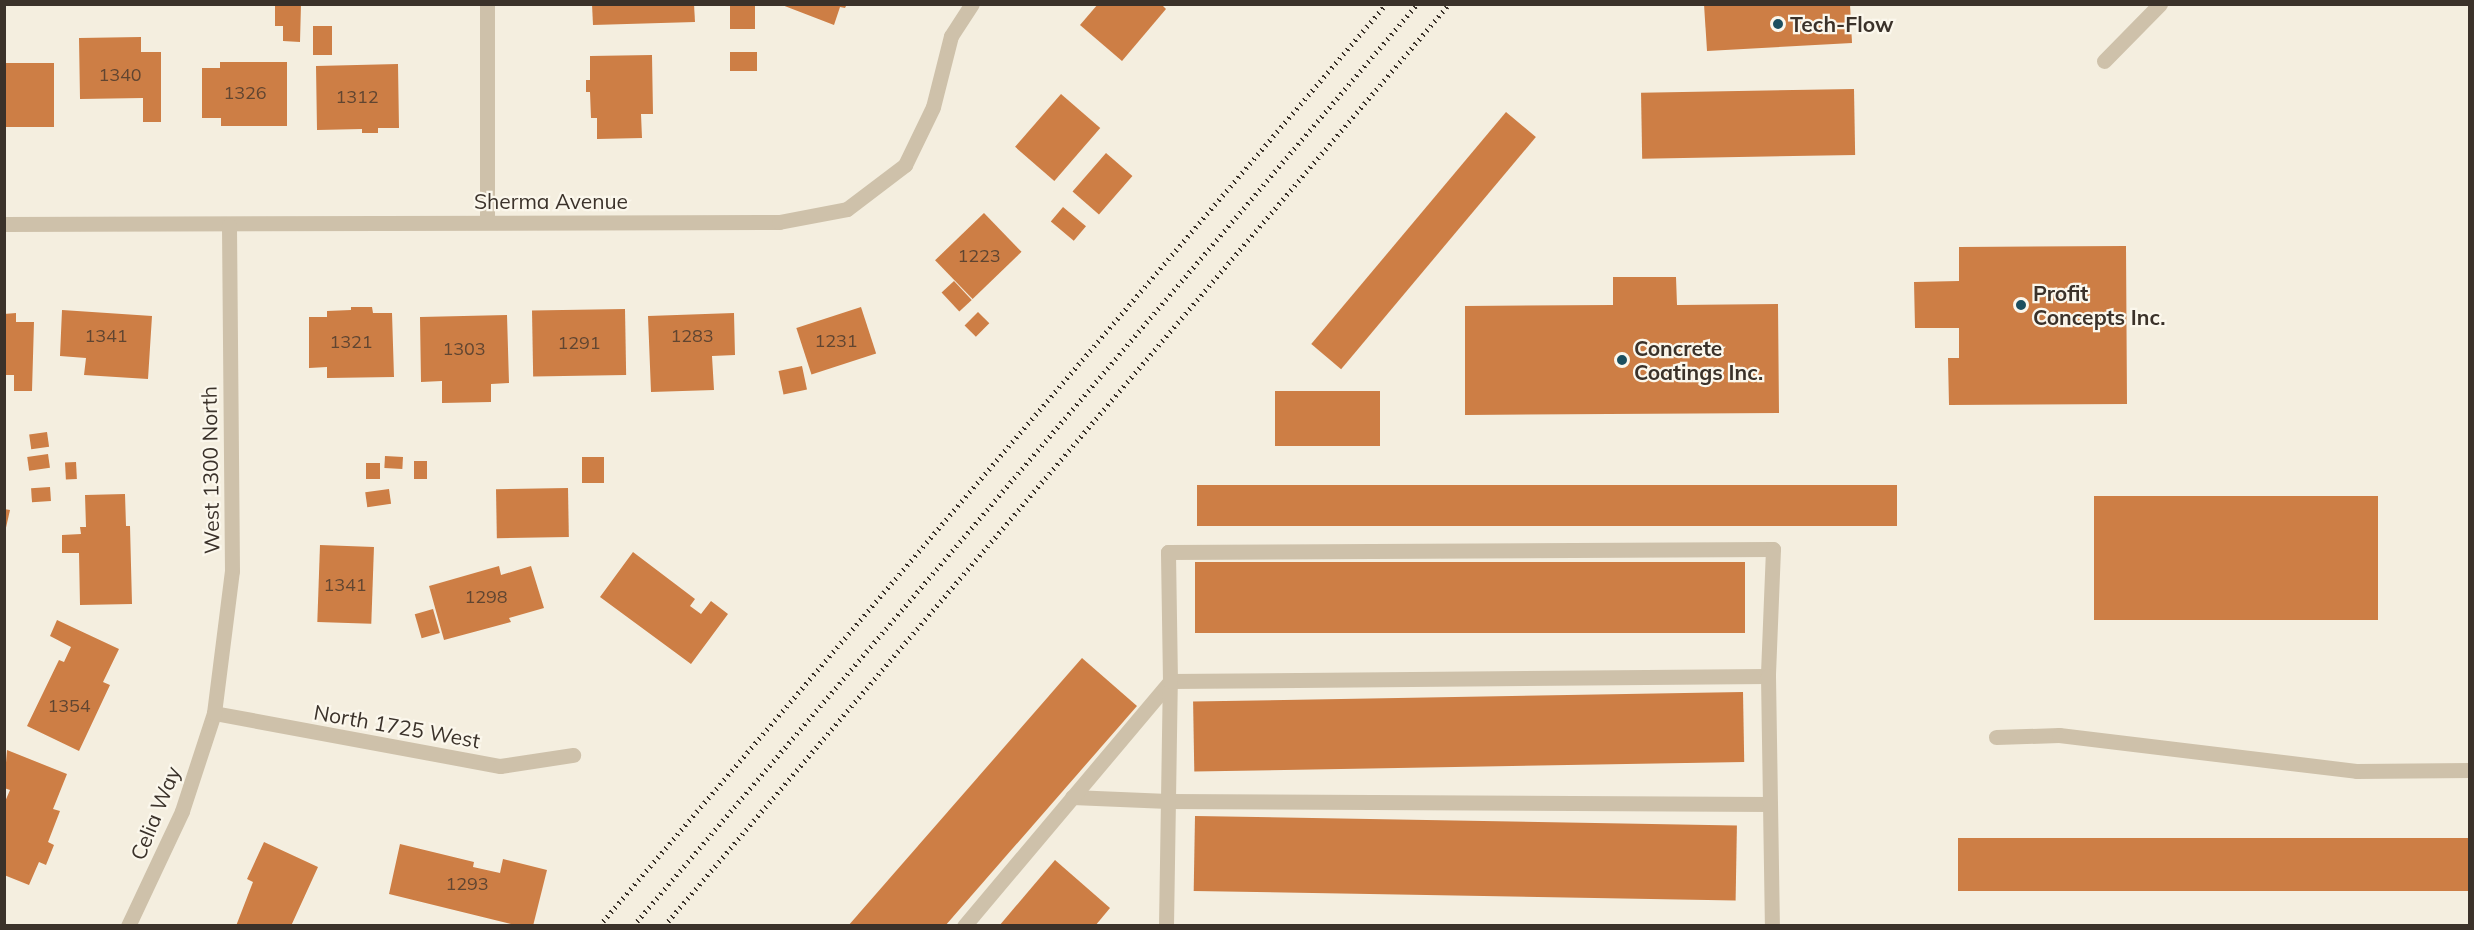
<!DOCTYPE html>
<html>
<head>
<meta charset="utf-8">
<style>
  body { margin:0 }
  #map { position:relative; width:2474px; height:930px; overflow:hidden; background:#f4eedf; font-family:Mulish,sans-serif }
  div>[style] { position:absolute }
  .building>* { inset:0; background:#cd7e45; transform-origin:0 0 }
  .lane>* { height:15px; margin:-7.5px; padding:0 7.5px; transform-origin:7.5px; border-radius:7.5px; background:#cec1aa }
  .street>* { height:15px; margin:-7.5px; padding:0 7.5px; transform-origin:7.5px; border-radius:7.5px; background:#cec1aa }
  .rail>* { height:4.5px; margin-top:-2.25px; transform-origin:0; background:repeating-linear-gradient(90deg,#3b322a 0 1.5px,transparent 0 6px) }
  .dots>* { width:16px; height:16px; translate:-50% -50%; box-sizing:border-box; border:3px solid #fbf7ec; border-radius:50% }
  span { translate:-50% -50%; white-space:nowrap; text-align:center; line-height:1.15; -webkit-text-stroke:4.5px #fbf7ec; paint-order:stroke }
  .number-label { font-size:18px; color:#604531 }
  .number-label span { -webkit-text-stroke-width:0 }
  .poi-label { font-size:21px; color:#3b322a; font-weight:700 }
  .left { translate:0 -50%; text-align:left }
  .street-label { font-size:21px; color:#3b322a }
  .frame { position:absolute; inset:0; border:6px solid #3b322a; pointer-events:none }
</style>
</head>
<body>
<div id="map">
  <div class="building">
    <div style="clip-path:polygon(275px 4px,301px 4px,300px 42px,283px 41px,283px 26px,275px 26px)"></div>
    <div style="clip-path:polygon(592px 4px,694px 4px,695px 22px,593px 25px)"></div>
    <div style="left:730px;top:4px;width:25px;height:25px"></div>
    <div style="clip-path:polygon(847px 4px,845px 8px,840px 7px,834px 25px,782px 5px)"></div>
    <div style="clip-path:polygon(1098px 4px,1161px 4px,1166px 9px,1122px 61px,1080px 25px)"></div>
    <div style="clip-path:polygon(1704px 4px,1850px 4px,1852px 43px,1707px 51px)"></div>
    <div style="left:313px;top:26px;width:19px;height:29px"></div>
    <div style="clip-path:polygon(141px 37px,141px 52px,161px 52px,161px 122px,143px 122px,143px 98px,80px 99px,79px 38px)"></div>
    <div style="left:730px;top:52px;width:27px;height:19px"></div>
    <div style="clip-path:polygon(652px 55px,653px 114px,641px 114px,642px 138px,597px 139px,597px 118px,591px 118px,590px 92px,586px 92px,586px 80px,590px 80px,590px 56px)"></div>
    <div style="clip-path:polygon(220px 62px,287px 62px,287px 126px,221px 126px,221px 118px,202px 118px,202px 68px,220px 68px)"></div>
    <div style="left:54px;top:63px;width:64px;height:50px;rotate:90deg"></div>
    <div style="clip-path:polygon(398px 64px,399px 128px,378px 128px,378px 133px,362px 133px,362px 129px,317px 130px,316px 66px)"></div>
    <div style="left:1854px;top:89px;width:66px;height:213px;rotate:89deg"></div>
    <div style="left:1061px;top:94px;width:52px;height:70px;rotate:41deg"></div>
    <div style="left:1506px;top:112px;width:39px;height:303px;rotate:40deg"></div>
    <div style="left:1106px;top:153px;width:35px;height:51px;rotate:41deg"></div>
    <div style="left:1063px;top:207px;width:30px;height:19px;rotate:40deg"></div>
    <div style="left:984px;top:213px;width:54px;height:68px;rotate:46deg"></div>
    <div style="clip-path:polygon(2126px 246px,2127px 404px,1949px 405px,1948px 358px,1959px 358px,1959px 328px,1915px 328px,1914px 282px,1959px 281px,1959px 247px)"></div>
    <div style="clip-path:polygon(1613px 277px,1676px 277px,1677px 305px,1778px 304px,1779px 413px,1465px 415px,1465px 306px,1613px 305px)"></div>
    <div style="left:954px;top:281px;width:26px;height:17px;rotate:47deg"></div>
    <div style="clip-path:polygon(351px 307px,372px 307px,373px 313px,392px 313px,394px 377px,327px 378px,327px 367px,309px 368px,309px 317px,327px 317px,327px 311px,351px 310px)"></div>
    <div style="left:861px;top:307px;width:49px;height:68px;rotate:72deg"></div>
    <div style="left:625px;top:309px;width:66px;height:93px;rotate:89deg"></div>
    <div style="clip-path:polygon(62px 310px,152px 316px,148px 379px,84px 375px,86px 358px,60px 356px)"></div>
    <div style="left:978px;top:312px;width:16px;height:19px;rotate:45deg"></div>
    <div style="clip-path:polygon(16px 313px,16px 322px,34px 322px,32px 391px,14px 391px,14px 375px,4px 375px,4px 314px)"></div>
    <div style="clip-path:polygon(734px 313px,735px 355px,712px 356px,714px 390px,651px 392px,648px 316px)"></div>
    <div style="clip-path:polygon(507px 315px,509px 383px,491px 384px,491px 402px,442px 403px,442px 381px,421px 382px,420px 317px)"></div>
    <div style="left:802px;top:366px;width:24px;height:24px;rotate:78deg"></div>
    <div style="left:1275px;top:391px;width:105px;height:55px"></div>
    <div style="left:47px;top:432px;width:15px;height:18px;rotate:82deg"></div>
    <div style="left:48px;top:454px;width:14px;height:21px;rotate:82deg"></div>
    <div style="left:385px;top:456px;width:18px;height:12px;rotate:3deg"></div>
    <div style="left:582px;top:457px;width:22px;height:26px"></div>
    <div style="left:414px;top:461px;width:13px;height:18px"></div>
    <div style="left:76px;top:462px;width:17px;height:11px;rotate:87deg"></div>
    <div style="left:380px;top:463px;width:16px;height:14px;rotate:90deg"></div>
    <div style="left:1197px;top:485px;width:700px;height:41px"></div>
    <div style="left:50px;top:487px;width:14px;height:19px;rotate:86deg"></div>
    <div style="left:568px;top:488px;width:49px;height:72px;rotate:89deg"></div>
    <div style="left:389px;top:489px;width:15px;height:24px;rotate:82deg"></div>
    <div style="clip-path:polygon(125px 494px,126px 526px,130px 526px,132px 604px,80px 605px,79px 553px,62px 553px,62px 535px,81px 534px,80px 527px,86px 527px,85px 495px)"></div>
    <div style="left:2094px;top:496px;width:284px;height:124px"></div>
    <div style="clip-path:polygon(4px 509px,10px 510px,5px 532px,4px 532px)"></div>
    <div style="left:320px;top:545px;width:54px;height:77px;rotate:2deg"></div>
    <div style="clip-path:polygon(633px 552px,695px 599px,690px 606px,701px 614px,711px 601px,728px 614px,691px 664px,600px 597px)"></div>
    <div style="left:1745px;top:562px;width:71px;height:550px;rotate:90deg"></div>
    <div style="clip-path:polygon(499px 566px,501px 575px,531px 566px,544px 608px,509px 618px,511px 622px,444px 640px,429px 586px)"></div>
    <div style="left:433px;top:609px;width:25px;height:19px;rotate:74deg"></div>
    <div style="clip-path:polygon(57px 620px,119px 649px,103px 682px,110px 685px,79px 751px,27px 726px,59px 660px,64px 662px,71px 647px,50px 636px)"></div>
    <div style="clip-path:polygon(1082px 658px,1137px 706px,945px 926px,848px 926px)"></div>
    <div style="left:1743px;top:692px;width:70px;height:550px;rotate:89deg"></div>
    <div style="clip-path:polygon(7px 750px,67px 774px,53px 809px,60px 811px,48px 842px,54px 845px,46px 865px,39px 862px,29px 885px,4px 875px,4px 804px,10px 790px,4px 788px)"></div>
    <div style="left:1195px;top:816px;width:542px;height:75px;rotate:1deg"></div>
    <div style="left:2470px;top:838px;width:53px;height:512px;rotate:90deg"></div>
    <div style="clip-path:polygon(264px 842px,318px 867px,291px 926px,236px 926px,253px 882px,247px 879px)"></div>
    <div style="clip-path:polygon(400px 844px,474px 862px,473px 867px,500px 873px,503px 859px,547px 870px,533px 926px,519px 926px,389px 894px)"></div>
    <div style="clip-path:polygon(1055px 860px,1110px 908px,1095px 926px,999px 926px)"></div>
  </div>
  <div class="lane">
    <div style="left:1996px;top:737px;width:63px;rotate:-1.8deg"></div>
    <div style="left:2059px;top:735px;width:299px;rotate:6.9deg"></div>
    <div style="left:2356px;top:771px;width:114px;rotate:-0.5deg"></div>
    <div style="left:1072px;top:797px;width:96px;rotate:2.4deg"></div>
    <div style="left:1168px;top:801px;width:602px;rotate:0.29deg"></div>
    <div style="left:964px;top:926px;width:320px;rotate:-49.9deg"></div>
    <div style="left:1170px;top:681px;width:598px;rotate:-0.48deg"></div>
    <div style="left:1166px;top:926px;width:245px;rotate:-89.1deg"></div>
    <div style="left:1170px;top:681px;width:129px;rotate:-90.9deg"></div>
    <div style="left:1168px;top:552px;width:605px;rotate:-0.28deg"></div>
    <div style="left:1773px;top:549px;width:127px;rotate:92.3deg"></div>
    <div style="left:1768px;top:676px;width:250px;rotate:89.1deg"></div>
  </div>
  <div class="street">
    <div style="left:487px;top:4px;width:217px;rotate:90deg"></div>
    <div style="left:2104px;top:61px;width:80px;rotate:-45.5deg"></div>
    <div style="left:4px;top:224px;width:775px;rotate:-0.15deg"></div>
    <div style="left:779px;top:222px;width:69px;rotate:-10.8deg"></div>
    <div style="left:847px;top:209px;width:73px;rotate:-37.2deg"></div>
    <div style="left:905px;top:165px;width:64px;rotate:-64.2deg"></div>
    <div style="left:933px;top:107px;width:73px;rotate:-75.8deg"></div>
    <div style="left:951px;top:36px;width:38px;rotate:-57deg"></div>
    <div style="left:214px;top:713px;width:291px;rotate:10.5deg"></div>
    <div style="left:500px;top:766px;width:74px;rotate:-8.6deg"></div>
    <div style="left:128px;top:926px;width:127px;rotate:-64.8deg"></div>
    <div style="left:182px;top:811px;width:103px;rotate:-71.9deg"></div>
    <div style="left:214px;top:713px;width:143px;rotate:-82.8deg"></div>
    <div style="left:232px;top:571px;width:346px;rotate:-90.5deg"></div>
  </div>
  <div class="rail">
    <div style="left:599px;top:926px;width:1212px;rotate:-49.52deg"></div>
    <div style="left:633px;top:926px;width:1210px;rotate:-49.62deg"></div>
    <div style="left:664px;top:926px;width:1211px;rotate:-49.59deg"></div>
  </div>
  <div class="dots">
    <div style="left:1778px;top:24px;background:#1c4f5f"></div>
    <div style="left:2021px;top:305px;background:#1c4f5f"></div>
    <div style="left:1622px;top:360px;background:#1c4f5f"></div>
  </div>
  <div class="number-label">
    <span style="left:120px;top:75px">1340</span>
    <span style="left:245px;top:93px">1326</span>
    <span style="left:357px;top:97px">1312</span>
    <span style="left:979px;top:256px">1223</span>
    <span style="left:106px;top:336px">1341</span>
    <span style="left:692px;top:336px">1283</span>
    <span style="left:836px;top:341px">1231</span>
    <span style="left:351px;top:342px">1321</span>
    <span style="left:579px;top:343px">1291</span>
    <span style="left:464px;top:349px">1303</span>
    <span style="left:345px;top:585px">1341</span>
    <span style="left:486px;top:597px">1298</span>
    <span style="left:69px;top:706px">1354</span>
    <span style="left:467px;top:884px">1293</span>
  </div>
  <div class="poi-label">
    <span class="left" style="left:1790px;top:24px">Tech-Flow</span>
    <span class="left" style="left:2033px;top:305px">Profit<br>Concepts Inc.</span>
    <span class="left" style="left:1634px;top:360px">Concrete<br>Coatings Inc.</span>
  </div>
  <div class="street-label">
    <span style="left:551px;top:201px">Sherma Avenue</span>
    <span style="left:210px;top:470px;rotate:-91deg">West 1300 North</span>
    <span style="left:397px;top:726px;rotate:10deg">North 1725 West</span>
    <span style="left:155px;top:813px;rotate:-68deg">Celia Way</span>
  </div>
  <div class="frame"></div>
</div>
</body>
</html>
